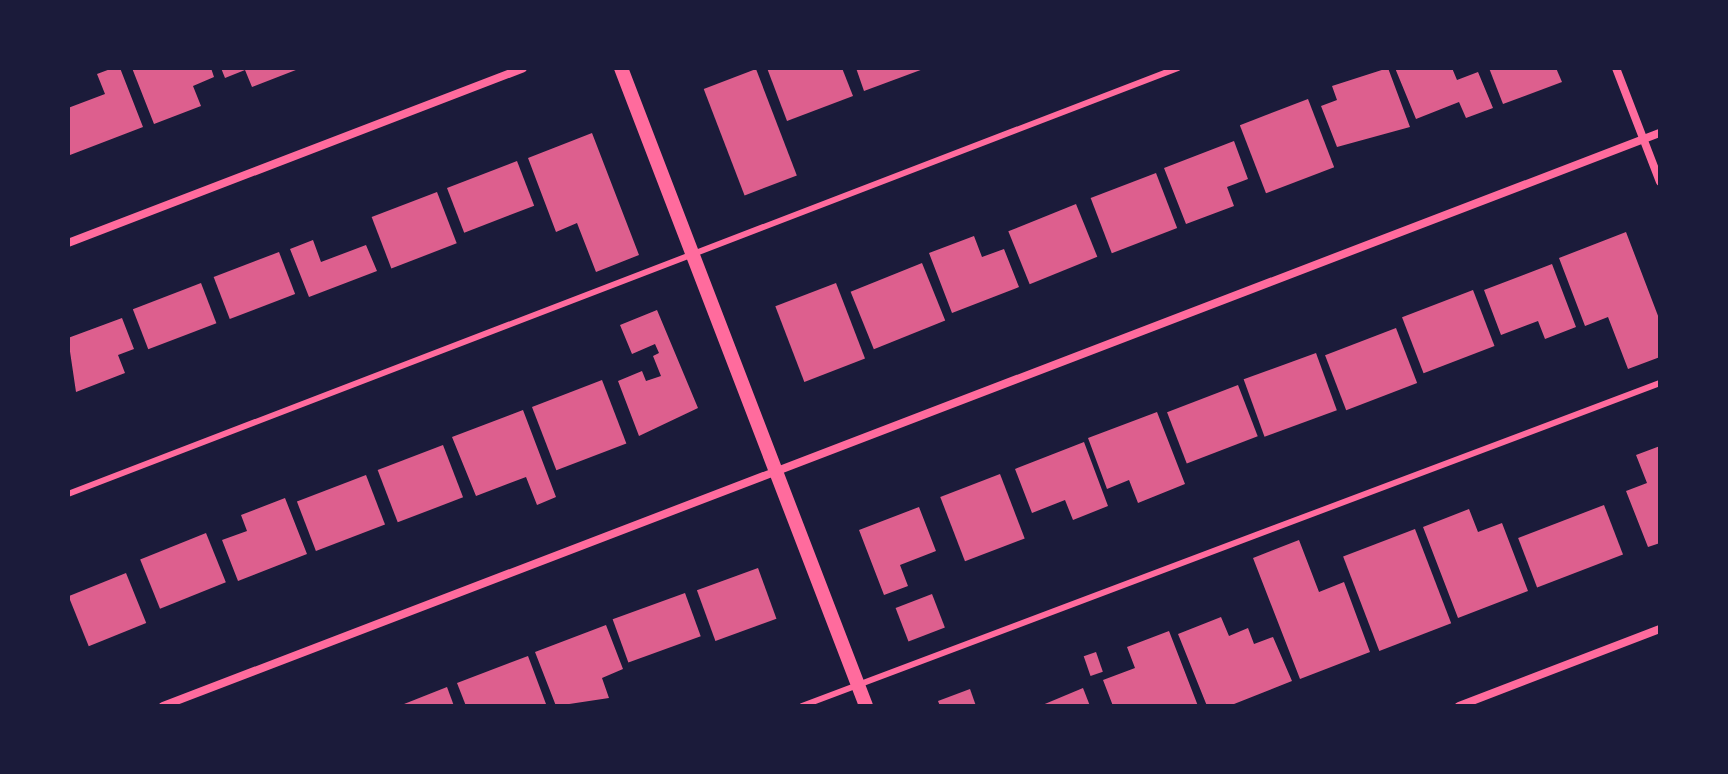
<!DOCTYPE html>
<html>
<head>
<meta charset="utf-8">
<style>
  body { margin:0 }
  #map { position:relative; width:1728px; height:774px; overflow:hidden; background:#1b1b3a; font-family:Jost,sans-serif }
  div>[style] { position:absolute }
  .building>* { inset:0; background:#dd5f8e; transform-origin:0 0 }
  .service>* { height:6px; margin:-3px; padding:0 3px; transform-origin:3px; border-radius:3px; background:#ff6b9d }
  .minor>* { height:8px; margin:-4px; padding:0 4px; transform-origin:4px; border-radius:4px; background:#ff6b9d }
  .tertiary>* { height:14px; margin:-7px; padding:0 7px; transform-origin:7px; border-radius:7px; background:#ff6b9d }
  span { translate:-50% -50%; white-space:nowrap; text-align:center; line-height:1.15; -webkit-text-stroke:6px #1b1b3a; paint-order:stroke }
  .frame { position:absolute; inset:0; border:70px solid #1b1b3a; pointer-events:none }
</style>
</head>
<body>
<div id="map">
  <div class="building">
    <div style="clip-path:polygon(113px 68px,120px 68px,143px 127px,70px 155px,68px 108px,105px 94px,97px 74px)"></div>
    <div style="clip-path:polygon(132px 68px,211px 68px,214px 77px,193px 86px,201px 106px,154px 124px)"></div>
    <div style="clip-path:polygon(221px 68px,301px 68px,252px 87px,245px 70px,225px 78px)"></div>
    <div style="clip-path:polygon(767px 68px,842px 68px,853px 96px,787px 121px)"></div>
    <div style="clip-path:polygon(856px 68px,926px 68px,864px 91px)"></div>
    <div style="clip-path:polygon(1388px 68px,1410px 127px,1337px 147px,1321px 106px,1337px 100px,1332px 86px)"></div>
    <div style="clip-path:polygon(1395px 68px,1452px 68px,1457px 80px,1478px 72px,1493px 108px,1466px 118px,1459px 102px,1416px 119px)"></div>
    <div style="clip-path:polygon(1489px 68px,1556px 68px,1562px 82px,1503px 104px)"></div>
    <div style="left:756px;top:69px;width:114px;height:56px;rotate:69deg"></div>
    <div style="left:1308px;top:99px;width:73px;height:73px;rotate:69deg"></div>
    <div style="clip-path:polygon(592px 133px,639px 255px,596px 272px,577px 223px,556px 232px,528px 158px)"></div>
    <div style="clip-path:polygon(1234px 141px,1248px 179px,1227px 187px,1234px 206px,1186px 224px,1164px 168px)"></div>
    <div style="left:517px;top:161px;width:48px;height:75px;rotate:69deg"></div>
    <div style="left:1156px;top:173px;width:59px;height:70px;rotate:69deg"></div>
    <div style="left:437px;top:192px;width:55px;height:70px;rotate:69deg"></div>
    <div style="left:1076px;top:204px;width:57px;height:73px;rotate:68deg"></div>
    <div style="clip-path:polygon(1626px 232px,1660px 321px,1660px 357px,1628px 369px,1608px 317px,1585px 326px,1559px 258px)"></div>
    <div style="clip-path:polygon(974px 236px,982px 257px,1004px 249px,1019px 287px,952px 313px,929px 253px)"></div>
    <div style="clip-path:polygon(313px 240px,321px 262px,366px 245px,377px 271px,309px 297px,290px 249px)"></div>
    <div style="left:279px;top:252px;width:45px;height:70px;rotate:69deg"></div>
    <div style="left:922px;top:263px;width:62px;height:77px;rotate:68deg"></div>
    <div style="clip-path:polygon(1552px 264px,1576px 327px,1545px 339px,1538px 321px,1501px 335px,1484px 290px)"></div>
    <div style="left:201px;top:283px;width:43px;height:73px;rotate:69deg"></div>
    <div style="left:836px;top:283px;width:81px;height:65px;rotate:69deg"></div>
    <div style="left:1473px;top:290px;width:60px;height:76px;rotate:69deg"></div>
    <div style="clip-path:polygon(657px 310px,698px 408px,639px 436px,618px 381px,642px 371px,646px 381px,661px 376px,653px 356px,659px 353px,655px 344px,632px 354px,620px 325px)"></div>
    <div style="clip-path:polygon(122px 318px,134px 349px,118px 355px,125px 373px,76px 392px,68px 338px)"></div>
    <div style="left:1396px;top:328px;width:59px;height:76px;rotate:69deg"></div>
    <div style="left:1316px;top:353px;width:61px;height:77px;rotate:70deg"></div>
    <div style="left:602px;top:380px;width:68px;height:75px;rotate:69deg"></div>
    <div style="left:1238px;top:385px;width:55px;height:76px;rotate:69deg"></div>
    <div style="clip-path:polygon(523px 410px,556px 497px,537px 505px,526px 477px,476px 496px,452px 437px)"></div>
    <div style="clip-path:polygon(1157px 412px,1185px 484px,1138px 503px,1129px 480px,1107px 489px,1088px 438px)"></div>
    <div style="clip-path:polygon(1084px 442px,1108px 506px,1073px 520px,1065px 500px,1032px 513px,1015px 469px)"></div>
    <div style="left:443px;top:445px;width:56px;height:70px;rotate:69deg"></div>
    <div style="clip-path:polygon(1660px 446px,1660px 543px,1648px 547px,1626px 491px,1647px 483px,1636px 455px)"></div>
    <div style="left:1000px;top:474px;width:69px;height:64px;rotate:69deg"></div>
    <div style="left:366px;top:475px;width:53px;height:74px;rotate:69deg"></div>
    <div style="clip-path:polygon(285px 498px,307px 554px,238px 581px,222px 540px,247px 531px,241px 515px)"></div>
    <div style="left:1604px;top:505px;width:53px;height:92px;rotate:69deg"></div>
    <div style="clip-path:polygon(919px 507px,936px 551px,900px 565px,908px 586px,884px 595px,859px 530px)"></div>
    <div style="clip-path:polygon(1469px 509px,1478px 532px,1502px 523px,1528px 591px,1458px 618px,1423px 527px)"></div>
    <div style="left:1415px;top:529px;width:101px;height:77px;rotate:69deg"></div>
    <div style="left:206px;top:533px;width:53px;height:71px;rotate:68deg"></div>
    <div style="clip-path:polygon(1299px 540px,1319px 592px,1344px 582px,1370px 652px,1300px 679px,1253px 558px)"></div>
    <div style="left:758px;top:568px;width:54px;height:65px;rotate:70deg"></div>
    <div style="left:126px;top:573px;width:54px;height:62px;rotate:68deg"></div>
    <div style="left:685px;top:593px;width:46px;height:77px;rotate:70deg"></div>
    <div style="left:932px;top:594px;width:36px;height:39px;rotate:69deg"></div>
    <div style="clip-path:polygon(1221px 617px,1229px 636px,1248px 628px,1254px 644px,1273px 637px,1292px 681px,1229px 706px,1207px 706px,1178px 634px)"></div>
    <div style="clip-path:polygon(606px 625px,623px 669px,602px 678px,609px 698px,556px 706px,535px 652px)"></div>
    <div style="clip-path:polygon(1169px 631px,1198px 706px,1113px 706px,1103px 680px,1135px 668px,1127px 647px)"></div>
    <div style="left:1096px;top:652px;width:21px;height:13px;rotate:71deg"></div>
    <div style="clip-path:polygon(528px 656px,546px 704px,466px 706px,457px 683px)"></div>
    <div style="clip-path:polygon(447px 687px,454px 706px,399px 706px)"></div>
    <div style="clip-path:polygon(1083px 688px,1090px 706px,1040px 706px)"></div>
    <div style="clip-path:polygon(970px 689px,976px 706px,940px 706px,938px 701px)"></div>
  </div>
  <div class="service">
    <div style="left:68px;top:494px;width:1189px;rotate:-21deg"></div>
    <div style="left:802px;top:706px;width:917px;rotate:-20.63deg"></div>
  </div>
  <div class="minor">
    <div style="left:1616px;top:68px;width:122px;rotate:68.9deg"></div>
    <div style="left:68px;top:243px;width:487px;rotate:-21deg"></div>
    <div style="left:163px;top:706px;width:1603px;rotate:-20.95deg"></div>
    <div style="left:1459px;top:706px;width:215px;rotate:-21deg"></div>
  </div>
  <div class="tertiary">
    <div style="left:621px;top:68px;width:683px;rotate:68.99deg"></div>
  </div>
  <div class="frame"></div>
</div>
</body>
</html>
